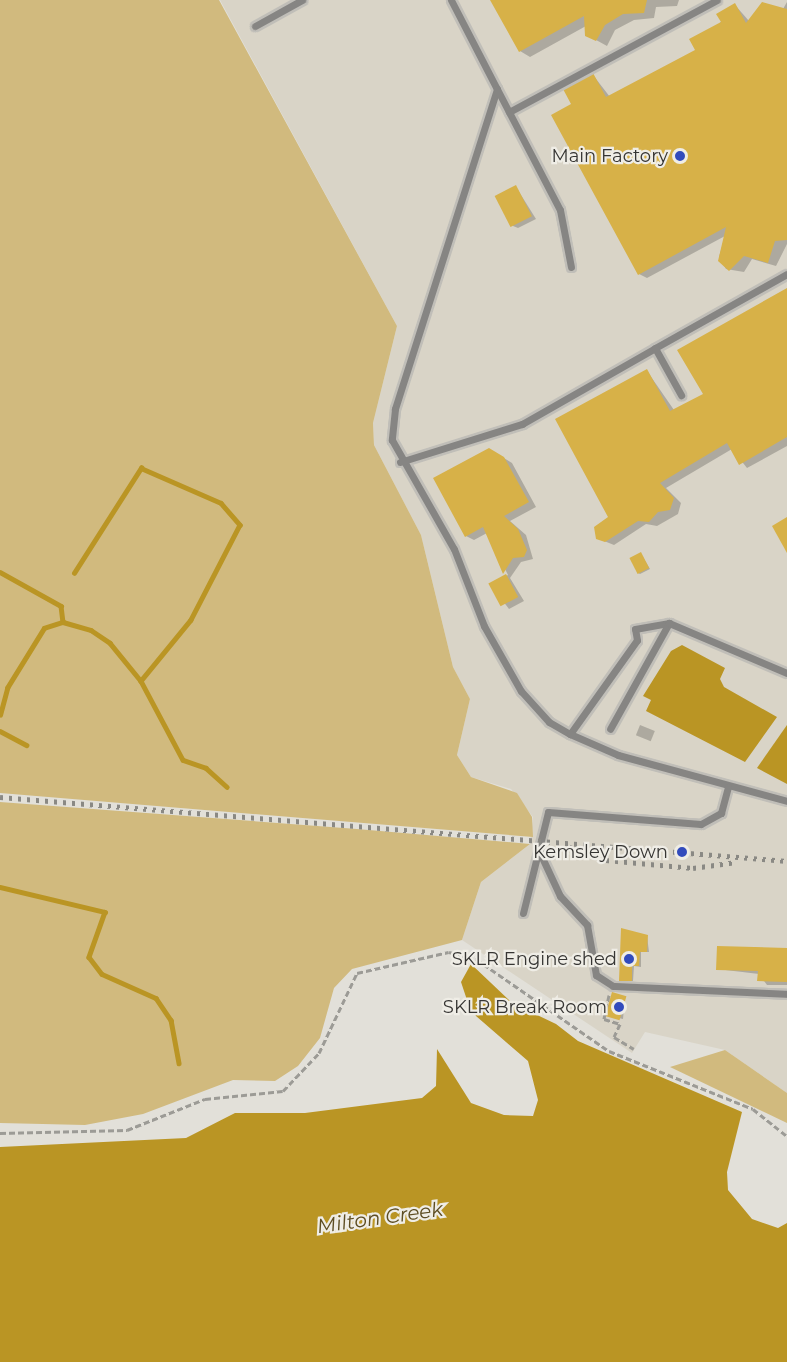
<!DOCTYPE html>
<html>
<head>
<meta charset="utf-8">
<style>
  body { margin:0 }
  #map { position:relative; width:787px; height:1362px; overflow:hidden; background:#e2e0d9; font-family:Montserrat,sans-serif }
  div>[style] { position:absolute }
  .built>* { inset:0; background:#d9d4c7 }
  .green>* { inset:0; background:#d1ba7e }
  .water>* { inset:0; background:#ba9524 }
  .shadow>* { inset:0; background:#0003; transform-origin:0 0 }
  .stream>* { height:4.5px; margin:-2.25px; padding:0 2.25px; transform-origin:2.25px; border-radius:2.25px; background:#ba9524 }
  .building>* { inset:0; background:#d7b148; transform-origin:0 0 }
  .path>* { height:3px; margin-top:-1.5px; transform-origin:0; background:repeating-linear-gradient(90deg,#9c9b96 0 6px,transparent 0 9px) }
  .roads { filter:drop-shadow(2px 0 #c0beb8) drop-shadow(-2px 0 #c0beb8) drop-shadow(0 2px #c0beb8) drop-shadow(0 -2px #c0beb8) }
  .lane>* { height:7px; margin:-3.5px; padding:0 3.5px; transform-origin:3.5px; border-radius:3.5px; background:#868583 }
  .rail>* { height:4.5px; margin-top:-2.25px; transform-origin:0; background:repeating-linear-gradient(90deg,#8a8984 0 3px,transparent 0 9px) }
  .dots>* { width:16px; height:16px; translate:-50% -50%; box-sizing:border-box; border:3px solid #efede6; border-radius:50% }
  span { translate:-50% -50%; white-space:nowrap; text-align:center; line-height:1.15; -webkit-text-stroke:4.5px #efede6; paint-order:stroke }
  .poi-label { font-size:18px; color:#363533 }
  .right { translate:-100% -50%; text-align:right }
  .water-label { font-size:20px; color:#5d4d22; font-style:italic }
</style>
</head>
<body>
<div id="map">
  <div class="built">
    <div style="clip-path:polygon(220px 0,787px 0,787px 1093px,725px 1050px,645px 1032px,632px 1053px,462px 940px,481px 882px,530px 844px,533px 817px,511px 789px,471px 777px,457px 755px,470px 699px,453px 667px,421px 535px,374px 445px,373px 423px,397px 326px)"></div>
  </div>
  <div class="green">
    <div style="clip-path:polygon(0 0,219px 0,397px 326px,373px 423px,374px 445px,421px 535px,453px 667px,470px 699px,457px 755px,471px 777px,517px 793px,532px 817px,533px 837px,0 793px)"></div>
    <div style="clip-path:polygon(0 802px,357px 829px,530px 844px,481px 882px,462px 940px,352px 969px,334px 988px,320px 1038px,298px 1066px,275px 1081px,233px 1080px,143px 1114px,85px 1125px,0 1123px)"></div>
    <div style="clip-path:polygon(725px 1050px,787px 1093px,787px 1123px,670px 1067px)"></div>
  </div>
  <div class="water">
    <div style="clip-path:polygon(682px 645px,725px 668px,720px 679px,724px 687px,777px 717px,745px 762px,646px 711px,651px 700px,643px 696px,671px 651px)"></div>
    <div style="clip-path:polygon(787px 725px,787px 784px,757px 768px)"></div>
    <div style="clip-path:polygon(471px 964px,512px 1003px,556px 1024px,578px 1041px,742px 1112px,727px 1172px,728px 1190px,752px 1219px,778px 1228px,787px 1223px,787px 1362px,0 1362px,0 1147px,186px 1138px,235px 1113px,305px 1113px,422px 1098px,436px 1086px,437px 1049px,471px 1103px,504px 1115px,533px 1116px,538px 1100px,528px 1061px,476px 1016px,468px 1003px,461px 982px)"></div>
  </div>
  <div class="shadow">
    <div style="clip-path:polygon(491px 0,679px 0,677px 6px,656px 7px,654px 18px,634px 20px,615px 30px,607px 46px,587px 35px,586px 26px,530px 57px,520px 51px)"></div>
    <div style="clip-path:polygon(787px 2px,787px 244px,776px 266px,752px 259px,744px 272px,726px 269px,719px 257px,725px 236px,647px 278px,639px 274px,573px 105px,593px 75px,610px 97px,697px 50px,735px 5px,749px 21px,783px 9px)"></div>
    <div style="clip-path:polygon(516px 187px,536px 219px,518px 228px,513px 226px)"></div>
    <div style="clip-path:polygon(787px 290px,787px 446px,747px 468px,732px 449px,666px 488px,681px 503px,678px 514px,657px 526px,646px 524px,614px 545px,604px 541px,647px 371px,674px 410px,705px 395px)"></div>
    <div style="clip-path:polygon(489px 449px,512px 463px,536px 507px,510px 521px,526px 535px,533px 559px,521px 562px,510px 578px,524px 601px,509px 609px,490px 584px,508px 575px,487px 533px,474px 540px,466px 536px)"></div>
    <div style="clip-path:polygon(641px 554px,650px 569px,640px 574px,638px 573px)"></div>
    <div style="left:640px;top:725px;width:16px;height:11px;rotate:22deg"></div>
    <div style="clip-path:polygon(647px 936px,649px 952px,641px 952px,641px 967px,634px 966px,633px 981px,622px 981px)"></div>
    <div style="clip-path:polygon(787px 950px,787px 985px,767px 985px,759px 974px,717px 969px)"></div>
    <div style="clip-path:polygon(625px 997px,623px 1019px,610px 1016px)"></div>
  </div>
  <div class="stream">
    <div style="left:0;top:572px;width:70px;rotate:29.1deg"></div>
    <div style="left:61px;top:606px;width:16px;rotate:83deg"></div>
    <div style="left:74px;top:573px;width:125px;rotate:-57.5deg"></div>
    <div style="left:141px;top:468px;width:87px;rotate:23.6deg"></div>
    <div style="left:221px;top:503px;width:29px;rotate:49deg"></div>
    <div style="left:240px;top:525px;width:107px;rotate:117.3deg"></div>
    <div style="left:191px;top:620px;width:79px;rotate:129.3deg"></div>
    <div style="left:0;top:715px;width:28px;rotate:-75deg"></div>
    <div style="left:7px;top:688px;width:70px;rotate:-58.3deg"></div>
    <div style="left:44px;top:628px;width:20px;rotate:-18deg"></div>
    <div style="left:63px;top:622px;width:29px;rotate:16deg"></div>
    <div style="left:91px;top:630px;width:23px;rotate:34deg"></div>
    <div style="left:110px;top:643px;width:49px;rotate:50.8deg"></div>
    <div style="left:141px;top:681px;width:89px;rotate:62deg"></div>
    <div style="left:183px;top:760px;width:24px;rotate:19deg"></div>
    <div style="left:206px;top:768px;width:28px;rotate:42deg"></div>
    <div style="left:0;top:731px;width:30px;rotate:28deg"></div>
    <div style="left:0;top:887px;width:108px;rotate:13.4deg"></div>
    <div style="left:105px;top:912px;width:48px;rotate:109.6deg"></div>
    <div style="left:89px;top:957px;width:21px;rotate:53deg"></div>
    <div style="left:102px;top:974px;width:59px;rotate:24deg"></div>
    <div style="left:156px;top:998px;width:27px;rotate:56deg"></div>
    <div style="left:171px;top:1020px;width:44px;rotate:79.5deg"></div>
  </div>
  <div class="building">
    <div style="clip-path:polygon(490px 0,647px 0,644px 13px,623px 14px,605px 25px,596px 41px,585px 36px,584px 16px,519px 52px)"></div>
    <div style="clip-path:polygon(762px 2px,787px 9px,787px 240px,775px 241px,768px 263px,744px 256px,729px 271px,718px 261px,726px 227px,638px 275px,551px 115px,571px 104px,563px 89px,593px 73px,606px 97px,695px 50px,689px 39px,721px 22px,716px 14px,735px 3px,746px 23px)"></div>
    <div style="left:516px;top:185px;width:35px;height:24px;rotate:63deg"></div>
    <div style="clip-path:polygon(787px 288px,787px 437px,739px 465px,727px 443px,660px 483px,674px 498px,670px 510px,658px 512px,649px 522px,638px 521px,605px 542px,596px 539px,594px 527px,608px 517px,555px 419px,647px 369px,670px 411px,703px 394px,677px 350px)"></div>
    <div style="clip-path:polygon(489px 448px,504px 457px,529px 502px,504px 516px,518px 529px,527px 550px,524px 557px,513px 558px,503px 574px,483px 527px,465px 537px,433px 478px)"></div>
    <div style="clip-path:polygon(787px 517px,787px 553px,772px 526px)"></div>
    <div style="left:641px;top:552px;width:18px;height:13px;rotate:63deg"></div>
    <div style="left:506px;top:574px;width:26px;height:20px;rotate:62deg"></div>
    <div style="clip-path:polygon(621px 928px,648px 935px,647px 952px,640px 952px,639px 966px,632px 966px,632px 981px,619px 981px)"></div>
    <div style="clip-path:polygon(717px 946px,787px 948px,787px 982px,757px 981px,758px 971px,716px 970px)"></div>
    <div style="left:612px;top:992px;width:15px;height:25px;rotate:16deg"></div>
  </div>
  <div class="path">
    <div style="left:609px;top:995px;width:25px;rotate:102deg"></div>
    <div style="left:604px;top:1019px;width:17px;rotate:17deg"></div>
    <div style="left:620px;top:1024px;width:14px;rotate:115deg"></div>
    <div style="left:614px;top:1037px;width:23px;rotate:31deg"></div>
    <div style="left:0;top:1133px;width:127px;rotate:-1.4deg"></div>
    <div style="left:127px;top:1130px;width:84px;rotate:-21.7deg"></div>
    <div style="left:205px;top:1099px;width:78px;rotate:-5.9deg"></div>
    <div style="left:283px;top:1091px;width:52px;rotate:-46.5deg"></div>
    <div style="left:319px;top:1053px;width:89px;rotate:-64.6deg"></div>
    <div style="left:357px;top:973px;width:94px;rotate:-12.9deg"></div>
    <div style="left:449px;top:952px;width:28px;rotate:15deg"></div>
    <div style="left:476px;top:959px;width:162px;rotate:34.7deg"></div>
    <div style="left:609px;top:1051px;width:155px;rotate:21.9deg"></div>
    <div style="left:753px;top:1109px;width:43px;rotate:38.5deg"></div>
  </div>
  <div class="roads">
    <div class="lane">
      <div style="left:451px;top:0;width:100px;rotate:62.7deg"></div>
      <div style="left:497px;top:89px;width:336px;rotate:107.7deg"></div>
      <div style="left:395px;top:409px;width:31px;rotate:96deg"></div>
      <div style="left:392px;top:440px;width:125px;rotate:60.4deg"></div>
      <div style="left:454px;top:549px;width:83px;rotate:68.7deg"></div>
      <div style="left:484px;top:626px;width:75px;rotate:60.4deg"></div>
      <div style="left:521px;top:691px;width:42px;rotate:47.9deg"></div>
      <div style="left:549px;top:722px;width:24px;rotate:30deg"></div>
      <div style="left:570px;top:734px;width:115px;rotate:-54.5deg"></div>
      <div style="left:637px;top:640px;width:11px;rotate:-100deg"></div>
      <div style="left:635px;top:629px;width:35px;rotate:-10deg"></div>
      <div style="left:669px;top:623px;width:121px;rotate:119.1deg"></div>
      <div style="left:255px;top:26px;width:54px;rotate:-29deg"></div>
      <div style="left:497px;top:89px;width:136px;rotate:62.5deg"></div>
      <div style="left:560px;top:210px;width:58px;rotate:79.1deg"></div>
      <div style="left:509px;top:112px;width:236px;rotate:-28.3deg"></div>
      <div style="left:655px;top:348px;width:151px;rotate:-29.3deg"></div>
      <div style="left:400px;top:462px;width:128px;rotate:-17.3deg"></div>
      <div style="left:522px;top:424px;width:153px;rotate:-29.7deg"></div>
      <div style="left:655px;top:348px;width:54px;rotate:61deg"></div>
      <div style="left:669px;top:623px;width:128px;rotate:23deg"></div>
      <div style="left:570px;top:734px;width:52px;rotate:23.6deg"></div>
      <div style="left:618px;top:755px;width:175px;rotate:15.2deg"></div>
      <div style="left:539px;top:851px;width:50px;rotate:65deg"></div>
      <div style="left:560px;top:896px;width:40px;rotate:47deg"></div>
      <div style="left:587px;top:925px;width:51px;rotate:79.8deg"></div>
      <div style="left:596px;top:975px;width:20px;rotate:33deg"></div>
      <div style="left:613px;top:986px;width:174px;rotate:2.6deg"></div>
      <div style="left:523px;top:913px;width:104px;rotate:-76.1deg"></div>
      <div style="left:548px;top:812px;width:153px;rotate:4.5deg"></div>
      <div style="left:701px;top:824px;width:23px;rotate:-29deg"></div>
      <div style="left:721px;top:813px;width:27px;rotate:-75deg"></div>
    </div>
  </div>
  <div class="rail">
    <div style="left:0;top:797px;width:790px;rotate:4.65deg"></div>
    <div style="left:569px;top:847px;width:39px;rotate:19deg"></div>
    <div style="left:606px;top:860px;width:87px;rotate:5.3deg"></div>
    <div style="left:693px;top:868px;width:44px;rotate:-7.8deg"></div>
  </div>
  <div class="dots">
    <div style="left:680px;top:156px;background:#324bbc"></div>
    <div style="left:682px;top:852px;background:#324bbc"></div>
    <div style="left:629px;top:959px;background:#324bbc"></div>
    <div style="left:619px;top:1007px;background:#324bbc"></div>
  </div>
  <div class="poi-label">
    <span class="right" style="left:668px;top:156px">Main Factory</span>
    <span class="right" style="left:668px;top:852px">Kemsley Down</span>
    <span class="right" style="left:617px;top:959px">SKLR Engine shed</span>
    <span class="right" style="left:607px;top:1007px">SKLR Break Room</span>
  </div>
  <div class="water-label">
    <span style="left:380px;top:1218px;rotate:-8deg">Milton Creek</span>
  </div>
</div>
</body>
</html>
